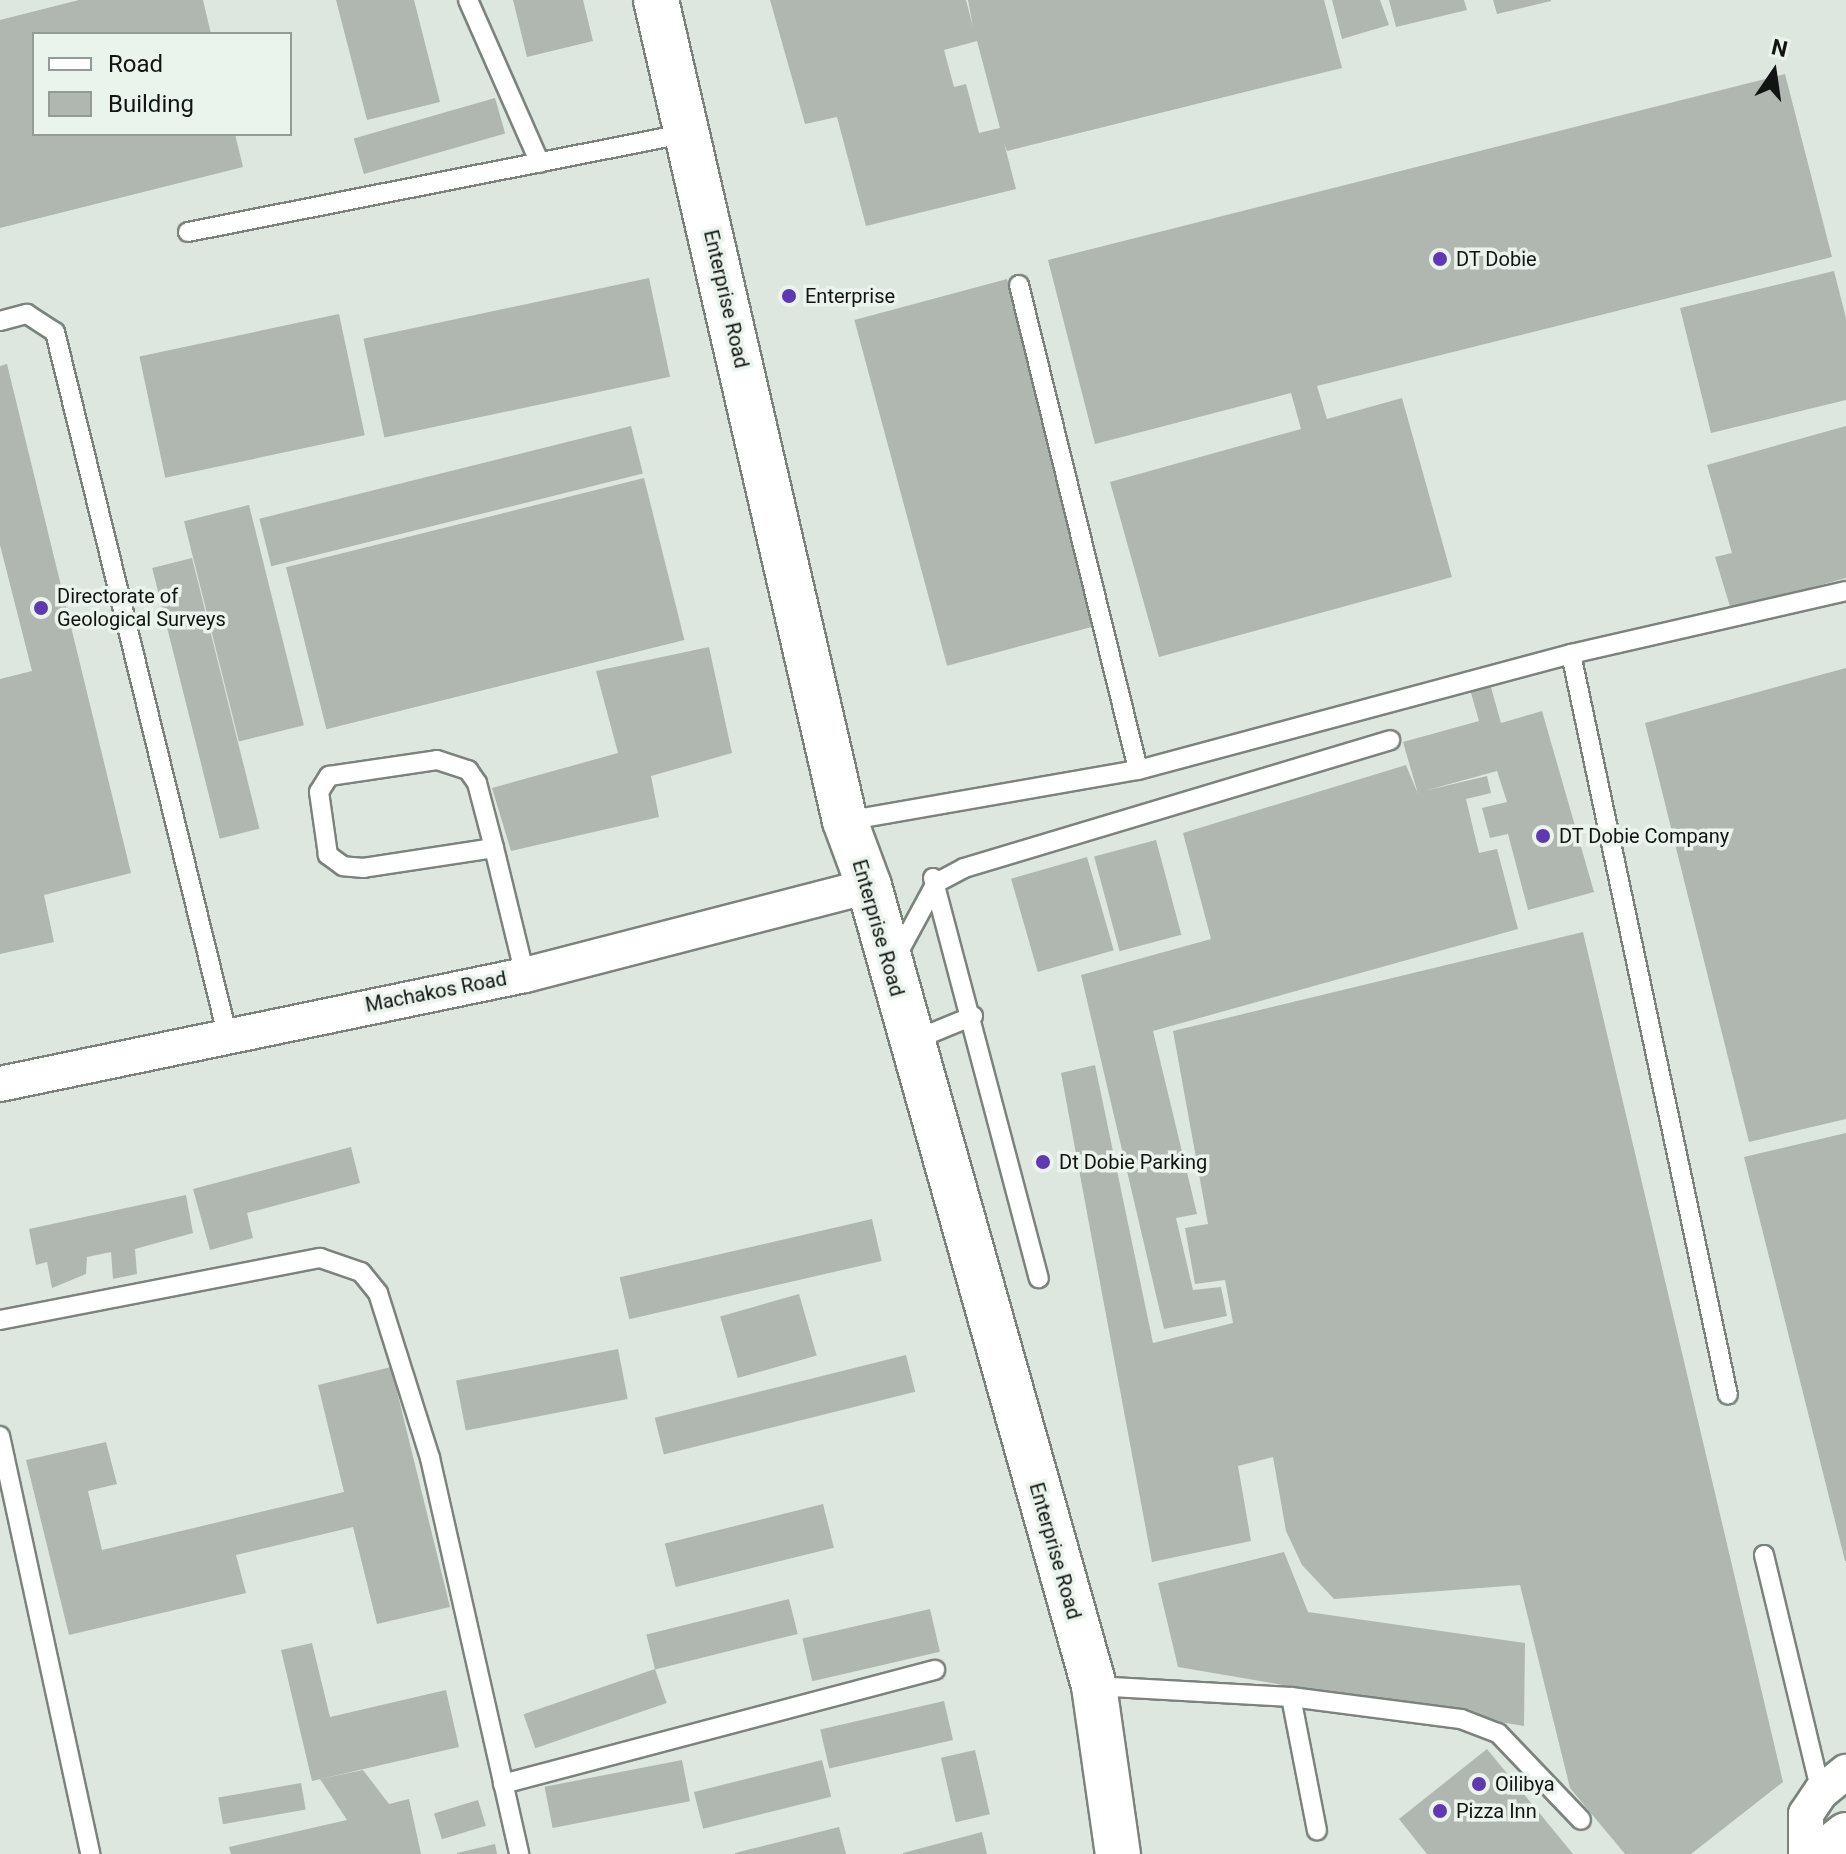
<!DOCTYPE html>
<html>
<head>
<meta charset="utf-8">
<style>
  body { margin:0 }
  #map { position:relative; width:1846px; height:1854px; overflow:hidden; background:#dee6e0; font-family:Roboto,sans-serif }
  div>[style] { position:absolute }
  .building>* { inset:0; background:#b0b7b1; transform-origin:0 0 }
  .roads { filter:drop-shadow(2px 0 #7c837d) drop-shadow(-2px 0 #7c837d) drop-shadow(0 2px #7c837d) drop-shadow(0 -2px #7c837d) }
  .service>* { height:18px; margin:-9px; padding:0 9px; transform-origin:9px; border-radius:9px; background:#fff }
  .minor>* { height:34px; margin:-17px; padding:0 17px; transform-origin:17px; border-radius:17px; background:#fff }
  .secondary>* { height:44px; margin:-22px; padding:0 22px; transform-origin:22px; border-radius:22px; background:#fff }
  .dots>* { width:22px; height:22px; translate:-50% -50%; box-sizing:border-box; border:4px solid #ebf3ed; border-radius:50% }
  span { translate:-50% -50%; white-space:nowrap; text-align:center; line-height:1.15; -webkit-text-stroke:7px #ebf3ed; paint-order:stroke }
  .poi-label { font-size:20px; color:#111412 }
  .left { translate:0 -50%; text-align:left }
  .street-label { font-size:20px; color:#111412 }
  .legend { position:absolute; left:32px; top:32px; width:260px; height:104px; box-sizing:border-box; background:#ebf3ed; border:2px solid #949a95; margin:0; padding:10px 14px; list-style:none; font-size:24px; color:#111412 }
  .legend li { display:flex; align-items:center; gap:16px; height:40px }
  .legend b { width:40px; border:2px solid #949a95 }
  .north { position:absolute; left:1734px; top:32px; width:80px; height:80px; -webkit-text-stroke:6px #ebf3ed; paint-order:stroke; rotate:13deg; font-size:22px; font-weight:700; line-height:32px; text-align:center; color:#111412 }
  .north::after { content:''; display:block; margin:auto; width:28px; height:36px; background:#111412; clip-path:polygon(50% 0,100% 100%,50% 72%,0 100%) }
</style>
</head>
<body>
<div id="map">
  <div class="building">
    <div style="clip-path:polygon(79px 0,203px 0,211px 34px,34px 34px,34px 134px,235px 134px,243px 167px,0 228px,0 20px)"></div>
    <div style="clip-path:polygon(336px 0,414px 0,440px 102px,367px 120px)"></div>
    <div style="clip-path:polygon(513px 0,583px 0,593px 41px,527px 57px)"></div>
    <div style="clip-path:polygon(evenodd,770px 0,966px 0,973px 27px,968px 0,1324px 0,1342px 68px,1007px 151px,1004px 143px,1016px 189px,866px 226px,837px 117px,805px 124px,770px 0,977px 41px,1000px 128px,979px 133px,966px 84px,954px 87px,944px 50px,977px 41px)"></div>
    <div style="clip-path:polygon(1332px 0,1380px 0,1389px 25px,1342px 39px)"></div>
    <div style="clip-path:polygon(1389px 0,1464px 0,1467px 10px,1396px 27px)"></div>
    <div style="clip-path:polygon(1493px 0,1551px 0,1551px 1px,1497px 14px)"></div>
    <div style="clip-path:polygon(1785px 74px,1832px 257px,1317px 386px,1327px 419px,1402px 398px,1452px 577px,1159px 657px,1110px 482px,1301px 429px,1291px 393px,1095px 444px,1048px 260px)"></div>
    <div style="left:495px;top:98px;width:37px;height:147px;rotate:74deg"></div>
    <div style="clip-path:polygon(1834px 271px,1846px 318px,1846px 400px,1711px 433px,1680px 308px)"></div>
    <div style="left:649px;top:278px;width:101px;height:292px;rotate:78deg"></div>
    <div style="left:1007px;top:279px;width:358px;height:158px;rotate:75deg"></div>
    <div style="left:339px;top:314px;width:124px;height:204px;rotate:78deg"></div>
    <div style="clip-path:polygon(7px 364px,131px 873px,44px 895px,54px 942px,0 954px,0 679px,32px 671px,0 545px,0 366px)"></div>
    <div style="left:631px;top:426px;width:49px;height:383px;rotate:76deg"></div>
    <div style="clip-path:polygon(1846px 426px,1846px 578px,1731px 610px,1715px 557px,1732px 553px,1707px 465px)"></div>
    <div style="left:644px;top:478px;width:167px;height:369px;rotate:76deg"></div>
    <div style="left:249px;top:505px;width:227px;height:67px;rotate:76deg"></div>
    <div style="left:192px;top:558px;width:279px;height:41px;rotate:76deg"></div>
    <div style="clip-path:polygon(709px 647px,732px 753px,651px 776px,659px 817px,511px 851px,492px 788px,618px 753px,596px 671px)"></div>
    <div style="clip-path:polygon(1846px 668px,1846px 1119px,1749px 1142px,1645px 723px)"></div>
    <div style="clip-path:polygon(1489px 680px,1501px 723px,1542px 711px,1594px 892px,1528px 910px,1508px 834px,1490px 838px,1482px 808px,1507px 802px,1497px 771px,1424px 791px,1487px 776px,1491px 793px,1466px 799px,1479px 853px,1497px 849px,1518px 929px,1153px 1031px,1197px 1214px,1176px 1218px,1193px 1290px,1221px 1287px,1227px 1316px,1164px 1329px,1081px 975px,1211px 939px,1183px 833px,1406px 765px,1418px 794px,1403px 742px,1479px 721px,1469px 686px)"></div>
    <div style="left:1156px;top:840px;width:98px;height:64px;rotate:75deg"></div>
    <div style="left:1087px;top:857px;width:97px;height:79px;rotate:74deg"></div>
    <div style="clip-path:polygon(1583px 932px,1783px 1782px,1691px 1854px,1625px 1854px,1570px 1788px,1520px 1585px,1334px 1599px,1302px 1565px,1286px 1531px,1273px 1457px,1238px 1466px,1251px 1541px,1152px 1562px,1061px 1073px,1095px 1065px,1153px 1343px,1233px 1323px,1225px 1280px,1195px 1284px,1185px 1228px,1208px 1224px,1173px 1031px)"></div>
    <div style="clip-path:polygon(1846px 1133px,1846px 1561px,1845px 1561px,1744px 1157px)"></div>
    <div style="clip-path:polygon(351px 1147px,360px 1183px,247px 1213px,253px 1238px,210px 1250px,193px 1189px)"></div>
    <div style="clip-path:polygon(186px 1195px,193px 1233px,135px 1249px,137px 1274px,113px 1279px,111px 1252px,87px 1257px,86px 1274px,52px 1288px,47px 1262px,36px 1265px,29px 1229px)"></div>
    <div style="left:872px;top:1219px;width:43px;height:259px;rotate:77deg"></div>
    <div style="left:799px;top:1294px;width:64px;height:82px;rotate:74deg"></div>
    <div style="left:618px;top:1349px;width:51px;height:165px;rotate:79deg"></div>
    <div style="left:906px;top:1355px;width:38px;height:259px;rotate:76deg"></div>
    <div style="clip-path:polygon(391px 1367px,450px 1607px,377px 1624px,353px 1527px,236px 1555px,246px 1593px,69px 1635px,26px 1460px,106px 1442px,117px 1484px,88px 1491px,102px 1550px,344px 1492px,318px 1385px)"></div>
    <div style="left:823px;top:1504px;width:45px;height:163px;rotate:76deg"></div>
    <div style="clip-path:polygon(1284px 1552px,1308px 1612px,1525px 1643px,1524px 1726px,1178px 1667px,1158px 1583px)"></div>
    <div style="left:789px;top:1599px;width:36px;height:147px;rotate:76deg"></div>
    <div style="left:930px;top:1609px;width:44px;height:131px;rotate:77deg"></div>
    <div style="clip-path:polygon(312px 1643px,330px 1717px,446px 1690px,459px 1747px,312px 1781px,281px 1650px)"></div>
    <div style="left:655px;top:1669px;width:36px;height:139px;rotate:71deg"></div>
    <div style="left:944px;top:1701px;width:40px;height:127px;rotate:77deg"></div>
    <div style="clip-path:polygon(1487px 1749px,1573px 1854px,1427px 1854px,1399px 1819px)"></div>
    <div style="left:975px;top:1750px;width:66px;height:35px;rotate:77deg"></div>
    <div style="left:682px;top:1760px;width:42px;height:140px;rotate:79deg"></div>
    <div style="left:822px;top:1760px;width:38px;height:132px;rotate:76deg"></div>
    <div style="clip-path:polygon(363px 1770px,389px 1804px,409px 1799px,421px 1854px,231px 1854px,229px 1847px,347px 1820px,320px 1779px)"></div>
    <div style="left:301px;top:1783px;width:27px;height:84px;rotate:80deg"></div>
    <div style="left:478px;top:1800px;width:27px;height:46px;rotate:73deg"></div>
    <div style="clip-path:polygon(839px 1827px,846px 1854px,735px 1854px,735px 1853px)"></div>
    <div style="clip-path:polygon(982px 1832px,987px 1854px,903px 1854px,903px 1853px)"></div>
    <div style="clip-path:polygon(495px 1844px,497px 1854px,457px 1854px,457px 1853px)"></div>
  </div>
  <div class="roads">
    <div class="service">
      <div style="left:468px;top:0;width:178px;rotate:66.2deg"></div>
      <div style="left:188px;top:232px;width:510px;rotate:-11.2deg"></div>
      <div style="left:1019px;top:285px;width:499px;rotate:76.2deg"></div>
      <div style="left:0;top:321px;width:28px;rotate:-15deg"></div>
      <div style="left:27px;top:314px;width:33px;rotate:33deg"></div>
      <div style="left:55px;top:332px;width:723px;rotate:76.23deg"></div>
      <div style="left:1571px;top:654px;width:757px;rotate:78.04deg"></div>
      <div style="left:845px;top:821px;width:297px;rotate:-9.9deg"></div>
      <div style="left:1138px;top:770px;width:448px;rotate:-15deg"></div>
      <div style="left:1571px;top:654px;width:282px;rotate:-12.9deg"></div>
      <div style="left:494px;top:848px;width:132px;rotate:171.3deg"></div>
      <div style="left:364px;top:868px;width:21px;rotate:-175deg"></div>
      <div style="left:343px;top:866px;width:19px;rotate:-144deg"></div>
      <div style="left:328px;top:855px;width:64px;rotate:-98.1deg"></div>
      <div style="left:319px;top:792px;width:19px;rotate:-58deg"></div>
      <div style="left:329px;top:776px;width:109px;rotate:-8.4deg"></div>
      <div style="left:437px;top:760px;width:33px;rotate:18deg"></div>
      <div style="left:468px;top:770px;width:16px;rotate:55deg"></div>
      <div style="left:477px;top:783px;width:67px;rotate:75.3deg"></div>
      <div style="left:494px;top:848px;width:131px;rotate:76.3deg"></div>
      <div style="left:933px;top:878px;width:414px;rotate:75.2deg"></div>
      <div style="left:896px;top:957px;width:84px;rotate:-61.6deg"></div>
      <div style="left:936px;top:883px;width:32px;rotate:-28deg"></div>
      <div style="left:964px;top:868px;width:445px;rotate:-16.7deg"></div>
      <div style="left:912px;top:1041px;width:66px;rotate:-22.3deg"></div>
      <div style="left:0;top:1320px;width:326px;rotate:-11deg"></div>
      <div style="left:320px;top:1258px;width:43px;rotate:18.9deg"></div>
      <div style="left:361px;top:1272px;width:27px;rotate:51deg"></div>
      <div style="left:378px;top:1293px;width:173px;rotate:72.5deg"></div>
      <div style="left:430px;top:1458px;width:406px;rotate:77.3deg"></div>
      <div style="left:0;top:1436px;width:428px;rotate:77.8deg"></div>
      <div style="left:1764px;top:1555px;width:244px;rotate:76.5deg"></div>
      <div style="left:1094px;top:1686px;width:197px;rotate:3.2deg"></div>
      <div style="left:1291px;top:1697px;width:171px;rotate:7.4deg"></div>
      <div style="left:1461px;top:1719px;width:40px;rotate:21deg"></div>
      <div style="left:1498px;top:1733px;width:120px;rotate:46.3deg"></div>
      <div style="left:1291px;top:1697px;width:136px;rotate:79deg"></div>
      <div style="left:503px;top:1784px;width:447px;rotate:-14.8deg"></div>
    </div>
    <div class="minor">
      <div style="left:0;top:1084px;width:536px;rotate:-11.73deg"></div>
      <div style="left:525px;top:975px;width:355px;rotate:-14.5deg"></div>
      <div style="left:1806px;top:1854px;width:40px;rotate:-90deg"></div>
      <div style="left:1806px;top:1814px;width:27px;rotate:-56deg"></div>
      <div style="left:1821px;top:1792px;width:32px;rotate:-39deg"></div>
    </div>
    <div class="secondary">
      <div style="left:656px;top:0;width:842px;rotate:77.04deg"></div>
      <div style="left:845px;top:821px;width:69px;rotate:69.7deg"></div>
      <div style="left:869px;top:886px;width:831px;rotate:74.29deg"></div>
      <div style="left:1094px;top:1686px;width:170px;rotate:81.9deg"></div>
      <div style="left:1822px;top:1854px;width:31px;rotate:-38deg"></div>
    </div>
  </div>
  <div class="dots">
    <div style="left:1440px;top:259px;background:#5e39b1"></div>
    <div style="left:789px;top:296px;background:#5e39b1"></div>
    <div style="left:41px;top:608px;background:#5e39b1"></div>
    <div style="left:1543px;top:836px;background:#5e39b1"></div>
    <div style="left:1043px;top:1162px;background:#5e39b1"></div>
    <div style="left:1479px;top:1784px;background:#5e39b1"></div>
    <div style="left:1440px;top:1811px;background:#5e39b1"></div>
  </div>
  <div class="poi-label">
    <span class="left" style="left:1456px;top:259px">DT Dobie</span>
    <span class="left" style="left:805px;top:296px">Enterprise</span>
    <span class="left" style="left:57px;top:608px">Directorate of<br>Geological Surveys</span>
    <span class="left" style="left:1559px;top:836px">DT Dobie Company</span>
    <span class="left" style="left:1059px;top:1162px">Dt Dobie Parking</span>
    <span class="left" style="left:1495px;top:1784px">Oilibya</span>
    <span class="left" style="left:1456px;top:1811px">Pizza Inn</span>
  </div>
  <div class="street-label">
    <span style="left:726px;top:299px;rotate:77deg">Enterprise Road</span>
    <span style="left:878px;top:928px;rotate:74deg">Enterprise Road</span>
    <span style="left:436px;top:992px;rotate:-11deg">Machakos Road</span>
    <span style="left:1055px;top:1551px;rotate:74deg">Enterprise Road</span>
  </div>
  <ul class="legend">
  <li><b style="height:10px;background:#fff"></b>Road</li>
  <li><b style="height:22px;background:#b0b7b1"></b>Building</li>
  </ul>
  <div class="north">N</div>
</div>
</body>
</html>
